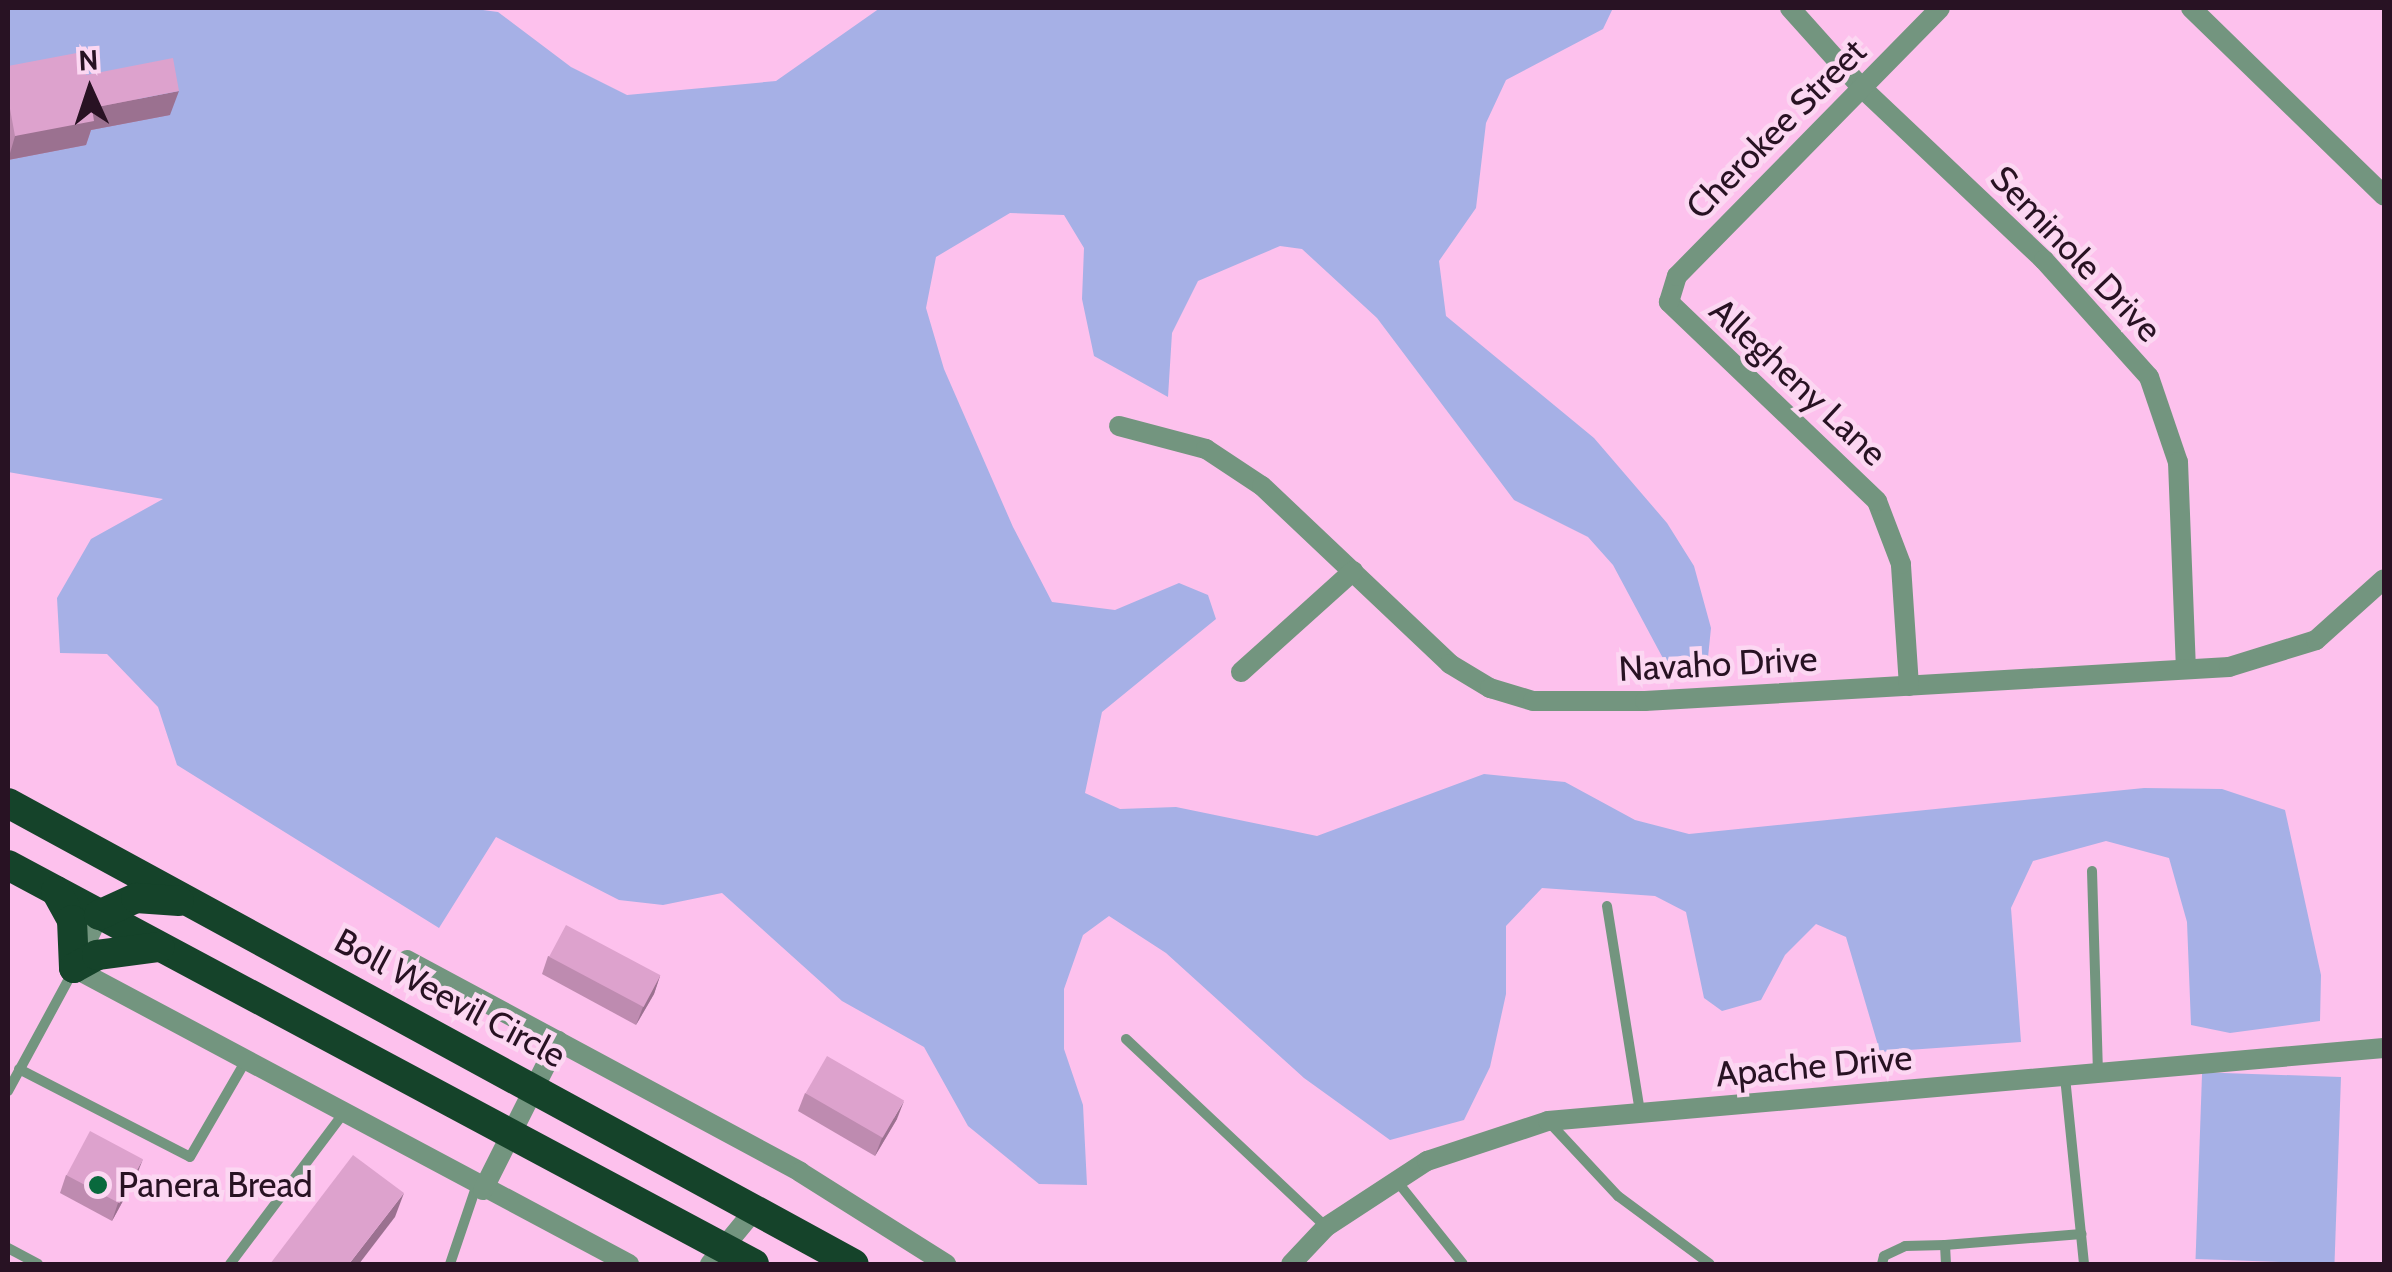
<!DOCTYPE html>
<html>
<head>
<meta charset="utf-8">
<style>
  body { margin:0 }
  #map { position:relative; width:2392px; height:1272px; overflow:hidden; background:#fdc1ed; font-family:Cabin,sans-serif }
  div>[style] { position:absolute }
  .green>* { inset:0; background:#a6b0e6; transform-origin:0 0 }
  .lane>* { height:10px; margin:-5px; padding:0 5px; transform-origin:5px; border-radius:5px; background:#73957f }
  .street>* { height:20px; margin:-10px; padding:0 10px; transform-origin:10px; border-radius:10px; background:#73957f }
  .highway>* { height:30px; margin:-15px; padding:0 15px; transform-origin:15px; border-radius:15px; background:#15432a }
  .wall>* { inset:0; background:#be8bb0 }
  .shaded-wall>* { inset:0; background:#9b7190 }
  .building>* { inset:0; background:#dda2cd; transform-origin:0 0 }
  .dots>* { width:28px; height:28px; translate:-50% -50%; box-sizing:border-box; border:5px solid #fcd7f2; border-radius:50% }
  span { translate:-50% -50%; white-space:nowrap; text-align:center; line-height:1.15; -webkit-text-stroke:9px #fcd7f2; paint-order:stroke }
  .street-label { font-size:35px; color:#281223 }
  .poi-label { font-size:35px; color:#281223 }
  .left { translate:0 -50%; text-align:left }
  .frame { position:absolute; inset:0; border:10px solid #281223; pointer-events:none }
  .north { position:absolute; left:40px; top:40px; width:100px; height:100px; -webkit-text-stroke:8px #fcd7f2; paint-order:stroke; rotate:357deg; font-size:28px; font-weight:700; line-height:40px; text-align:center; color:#281223 }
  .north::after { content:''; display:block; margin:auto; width:35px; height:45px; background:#281223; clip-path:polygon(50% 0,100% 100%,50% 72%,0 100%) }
</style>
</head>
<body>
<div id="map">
  <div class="green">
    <div style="clip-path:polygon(8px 8px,468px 8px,498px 12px,571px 67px,627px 95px,776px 81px,880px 8px,1613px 8px,1603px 29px,1506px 80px,1486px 123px,1476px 208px,1439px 261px,1446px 316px,1594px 438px,1667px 523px,1694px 566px,1711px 628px,1706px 677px,1673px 677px,1613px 565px,1588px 537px,1514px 500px,1377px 318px,1302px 249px,1280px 246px,1198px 281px,1172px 333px,1168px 397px,1094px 356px,1082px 299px,1084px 248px,1064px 215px,1010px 213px,936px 257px,926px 308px,944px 369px,1013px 527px,1052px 602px,1115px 610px,1179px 583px,1208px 595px,1216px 619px,1102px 712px,1085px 793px,1120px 809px,1176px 807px,1317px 836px,1484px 774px,1565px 782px,1635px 820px,1689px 834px,2144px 788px,2222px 789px,2285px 810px,2321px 975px,2320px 1021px,2230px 1033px,2191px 1025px,2187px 922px,2169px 858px,2106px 841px,2033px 861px,2011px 908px,2021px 1042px,1880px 1052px,1846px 937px,1816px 924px,1785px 955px,1761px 1000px,1722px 1011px,1704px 998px,1686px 912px,1655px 896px,1542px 888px,1506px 926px,1506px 994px,1490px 1067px,1464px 1120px,1390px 1140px,1304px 1078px,1166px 953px,1109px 916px,1083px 935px,1064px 989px,1064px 1049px,1083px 1105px,1087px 1185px,1039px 1184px,968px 1126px,924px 1047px,842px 1001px,722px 893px,663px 905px,619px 900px,496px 837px,439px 928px,177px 765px,158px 707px,107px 654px,60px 653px,57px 598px,91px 539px,163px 499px,8px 472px)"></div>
    <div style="left:2341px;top:1077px;width:187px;height:139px;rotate:92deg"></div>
  </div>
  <div class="lane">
    <div style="left:2092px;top:871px;width:203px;rotate:88.3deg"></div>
    <div style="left:1607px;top:906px;width:210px;rotate:80.9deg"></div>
    <div style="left:1126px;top:1039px;width:274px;rotate:43.2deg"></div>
    <div style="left:19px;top:1069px;width:192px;rotate:27.2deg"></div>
    <div style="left:190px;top:1157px;width:110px;rotate:-59.9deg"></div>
    <div style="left:2065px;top:1077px;width:188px;rotate:84.2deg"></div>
    <div style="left:8px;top:1091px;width:134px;rotate:-61.5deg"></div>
    <div style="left:1548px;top:1121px;width:103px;rotate:47deg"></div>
    <div style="left:1618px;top:1196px;width:114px;rotate:36.5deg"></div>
    <div style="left:1396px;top:1180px;width:107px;rotate:51.4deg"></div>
    <div style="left:1945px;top:1245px;width:137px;rotate:-4.6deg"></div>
    <div style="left:8px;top:1248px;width:34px;rotate:28deg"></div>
    <div style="left:230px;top:1264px;width:188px;rotate:-53deg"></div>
    <div style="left:450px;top:1264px;width:81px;rotate:-71.3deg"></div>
    <div style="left:1882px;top:1264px;width:8px;rotate:-76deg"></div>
    <div style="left:1884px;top:1256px;width:23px;rotate:-25deg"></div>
    <div style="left:1905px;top:1246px;width:40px;rotate:-1.4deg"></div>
    <div style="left:1945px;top:1245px;width:19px;rotate:87deg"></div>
  </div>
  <div class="street">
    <div style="left:1790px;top:8px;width:106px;rotate:48.1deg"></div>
    <div style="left:1861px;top:87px;width:252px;rotate:43.4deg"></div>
    <div style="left:2044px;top:260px;width:157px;rotate:48.1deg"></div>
    <div style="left:2149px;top:377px;width:90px;rotate:71.2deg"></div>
    <div style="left:2178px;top:462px;width:207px;rotate:87.8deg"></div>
    <div style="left:2191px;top:8px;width:269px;rotate:44.2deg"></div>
    <div style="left:1119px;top:426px;width:90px;rotate:14.8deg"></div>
    <div style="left:1206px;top:449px;width:67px;rotate:33.5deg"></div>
    <div style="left:1262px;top:486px;width:259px;rotate:43.4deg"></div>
    <div style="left:1450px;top:664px;width:47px;rotate:31deg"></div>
    <div style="left:1490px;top:688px;width:45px;rotate:16.8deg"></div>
    <div style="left:1533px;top:701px;width:112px"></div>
    <div style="left:1645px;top:701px;width:585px;rotate:-3.33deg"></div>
    <div style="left:2229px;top:667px;width:91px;rotate:-17.2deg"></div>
    <div style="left:2316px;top:640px;width:91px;rotate:-41.9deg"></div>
    <div style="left:1241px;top:672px;width:151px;rotate:-42deg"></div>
    <div style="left:1909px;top:686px;width:122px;rotate:-93.8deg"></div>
    <div style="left:1901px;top:564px;width:67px;rotate:-110.9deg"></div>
    <div style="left:1877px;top:501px;width:288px;rotate:-136.3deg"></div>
    <div style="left:1669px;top:302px;width:27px;rotate:-73deg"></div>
    <div style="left:1677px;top:276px;width:375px;rotate:-45.5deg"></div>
    <div style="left:99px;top:915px;width:59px;rotate:115.3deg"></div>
    <div style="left:74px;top:968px;width:629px;rotate:28.07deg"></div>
    <div style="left:407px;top:960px;width:447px;rotate:28.3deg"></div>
    <div style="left:800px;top:1172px;width:173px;rotate:32.2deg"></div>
    <div style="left:483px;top:1190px;width:167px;rotate:-63.3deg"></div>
    <div style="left:710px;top:1264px;width:74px;rotate:-50.5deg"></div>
    <div style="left:1291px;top:1264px;width:51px;rotate:-46.6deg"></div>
    <div style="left:1326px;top:1227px;width:121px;rotate:-33.2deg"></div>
    <div style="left:1427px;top:1161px;width:127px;rotate:-18.3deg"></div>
    <div style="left:1548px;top:1121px;width:839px;rotate:-4.99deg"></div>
  </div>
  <div class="highway">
    <div style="left:8px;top:803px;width:963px;rotate:28.59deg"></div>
    <div style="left:8px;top:865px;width:846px;rotate:28.14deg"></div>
    <div style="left:56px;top:891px;width:33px;rotate:61deg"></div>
    <div style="left:72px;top:920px;width:48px;rotate:87.6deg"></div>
    <div style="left:99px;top:915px;width:41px;rotate:-24.7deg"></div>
    <div style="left:136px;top:898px;width:43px;rotate:4deg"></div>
    <div style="left:74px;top:968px;width:26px;rotate:-29deg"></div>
    <div style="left:97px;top:955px;width:63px;rotate:-7.4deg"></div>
  </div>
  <div class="wall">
    <div style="clip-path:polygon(8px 66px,86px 75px,170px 115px,91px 130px,86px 145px,8px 160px)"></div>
    <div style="clip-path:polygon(548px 956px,660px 976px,654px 994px,636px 1025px,542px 974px)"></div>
    <div style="clip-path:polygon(805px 1093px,897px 1119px,875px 1156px,798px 1111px)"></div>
    <div style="clip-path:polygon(66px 1175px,136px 1177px,112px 1221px,60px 1193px)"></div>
  </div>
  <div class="shaded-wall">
    <div style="clip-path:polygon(179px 91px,170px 115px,91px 130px,86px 145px,8px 160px,15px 136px,92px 108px)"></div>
    <div style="clip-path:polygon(660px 976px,654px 994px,636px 1025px,643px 1007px)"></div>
    <div style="clip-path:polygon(904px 1101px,897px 1119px,875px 1156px,882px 1138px)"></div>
    <div style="clip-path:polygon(143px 1159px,136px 1177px,112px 1221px,118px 1203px)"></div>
    <div style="clip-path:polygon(404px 1193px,395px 1217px,359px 1264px,349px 1264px)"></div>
  </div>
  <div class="building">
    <div style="clip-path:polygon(82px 52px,86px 75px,173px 58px,179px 91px,92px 108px,94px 121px,15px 136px,8px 98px,8px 66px)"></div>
    <div style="left:566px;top:925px;width:107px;height:36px;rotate:28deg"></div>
    <div style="left:827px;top:1056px;width:89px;height:43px;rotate:30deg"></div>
    <div style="left:90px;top:1131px;width:60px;height:50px;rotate:28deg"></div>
    <div style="clip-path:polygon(353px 1155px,404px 1193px,349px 1264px,270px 1264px)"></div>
  </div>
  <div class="dots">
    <div style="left:98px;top:1185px;background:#09693d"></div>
  </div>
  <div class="street-label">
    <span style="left:1776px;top:129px;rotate:-45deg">Cherokee Street</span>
    <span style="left:2076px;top:254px;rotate:46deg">Seminole Drive</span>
    <span style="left:1798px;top:382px;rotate:43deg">Allegheny Lane</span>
    <span style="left:1718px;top:664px;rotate:-3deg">Navaho Drive</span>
    <span style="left:450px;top:998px;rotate:28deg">Boll Weevil Circle</span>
    <span style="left:1814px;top:1066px;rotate:-5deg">Apache Drive</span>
  </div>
  <div class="poi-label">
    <span class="left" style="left:118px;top:1185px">Panera Bread</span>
  </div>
  <div class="frame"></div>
  <div class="north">N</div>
</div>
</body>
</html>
